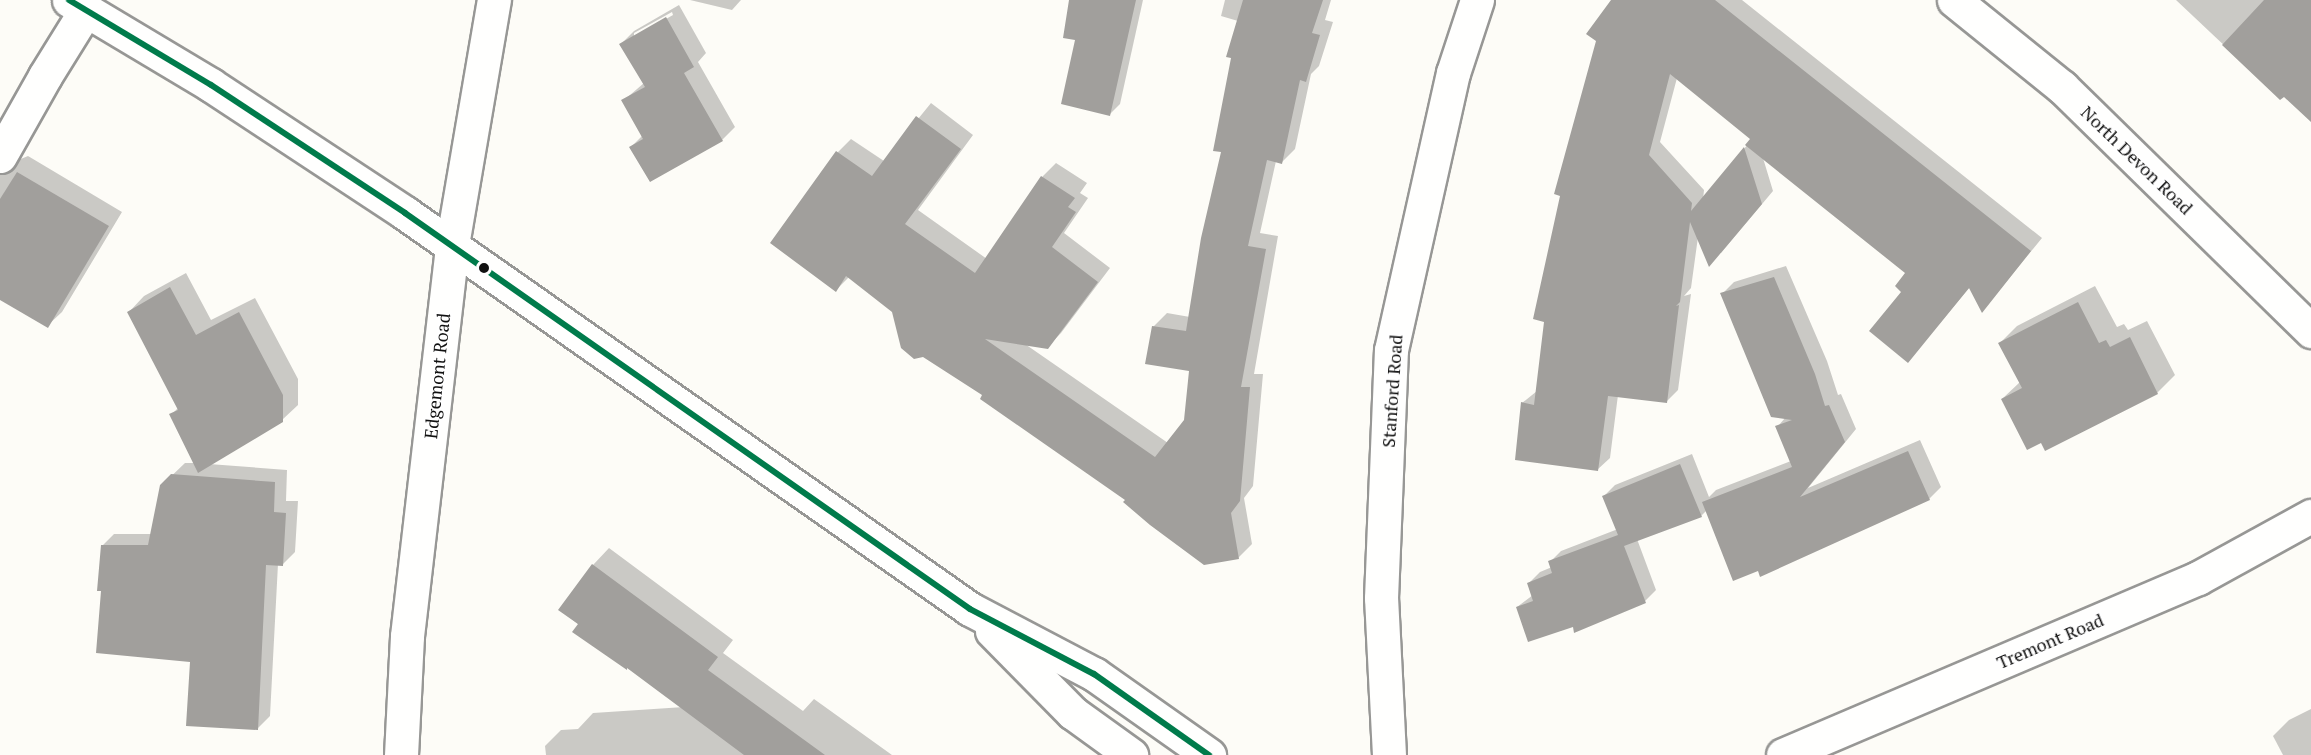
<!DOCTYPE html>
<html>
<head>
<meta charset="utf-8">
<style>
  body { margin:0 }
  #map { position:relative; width:2311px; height:755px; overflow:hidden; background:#fdfcf7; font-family:"PT Serif",serif }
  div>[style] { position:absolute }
  .shadow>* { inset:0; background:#0003 }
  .building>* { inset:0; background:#a19f9c }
  .roads { filter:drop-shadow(2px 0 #979795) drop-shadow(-2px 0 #979795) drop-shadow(0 2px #979795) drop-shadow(0 -2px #979795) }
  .minor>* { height:33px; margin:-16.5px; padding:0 16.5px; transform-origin:16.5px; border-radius:16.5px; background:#fffffe }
  .bus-1>* { height:6px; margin:-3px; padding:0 3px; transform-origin:3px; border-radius:3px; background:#007b4b }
  .dots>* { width:16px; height:16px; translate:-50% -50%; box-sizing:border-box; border:3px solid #fff; border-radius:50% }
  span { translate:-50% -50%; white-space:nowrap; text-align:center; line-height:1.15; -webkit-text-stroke:6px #fff; paint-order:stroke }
  .street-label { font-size:18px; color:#111 }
</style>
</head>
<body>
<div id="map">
  <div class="shadow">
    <div style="clip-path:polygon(690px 0,741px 0,732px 10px)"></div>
    <div style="clip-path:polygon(1071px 0,1143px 0,1120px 104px,1110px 114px,1077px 39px)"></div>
    <div style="clip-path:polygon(1225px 0,1331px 0,1325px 20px,1333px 22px,1319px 66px,1311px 74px,1295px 149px,1281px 163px,1276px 161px,1260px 233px,1278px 236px,1254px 374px,1263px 374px,1253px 486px,1244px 498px,1252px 544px,1238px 558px,1127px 499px,984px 395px,924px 355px,893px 311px,849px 277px,836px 290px,838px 152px,851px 139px,884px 161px,931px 103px,973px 135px,918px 210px,987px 259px,1043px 176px,1056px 163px,1087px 183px,1080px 193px,1088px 198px,1064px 233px,1110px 268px,1061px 333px,1047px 347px,1025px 344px,1168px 443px,1186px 421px,1190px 370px,1153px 327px,1167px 313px,1190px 317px,1223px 151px,1238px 21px,1221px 16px)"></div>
    <div style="clip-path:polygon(evenodd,1613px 0,1742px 0,2042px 238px,1983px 310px,1970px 287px,1908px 361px,1903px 291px,1908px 273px,1763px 158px,1773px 191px,1721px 253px,1698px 237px,1691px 288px,1684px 296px,1691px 294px,1678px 390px,1666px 402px,1618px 395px,1610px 458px,1597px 470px,1522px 403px,1537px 391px,1613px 0,1677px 78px,1752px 139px,1703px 200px,1704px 190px,1660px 142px,1677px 78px)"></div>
    <div style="clip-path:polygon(2176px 0,2311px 0,2311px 113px,2284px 95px,2280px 98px)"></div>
    <div style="clip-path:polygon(evenodd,679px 5px,706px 53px,698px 62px,735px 127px,722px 140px,631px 147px,642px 136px,623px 101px,644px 83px,621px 44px,634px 31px,679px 5px,672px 12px,673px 15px,634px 37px,634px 33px,672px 12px)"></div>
    <div style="clip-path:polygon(0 153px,5px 158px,16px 161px,28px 156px,122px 212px,62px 312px,47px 326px,0 298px)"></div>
    <div style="clip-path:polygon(1786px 266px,1827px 361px,1838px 395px,1841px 394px,1856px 429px,1808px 488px,1920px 440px,1941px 487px,1929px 499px,1707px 510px,1701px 516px,1637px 539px,1656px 590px,1645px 601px,1574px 625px,1517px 607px,1533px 595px,1529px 583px,1540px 572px,1552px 567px,1550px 562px,1561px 551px,1618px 529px,1604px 496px,1615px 485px,1692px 454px,1709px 497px,1716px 490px,1791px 461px,1777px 427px,1786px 417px,1722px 294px,1734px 282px)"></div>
    <div style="clip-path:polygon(186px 273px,211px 320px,255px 298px,298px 379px,298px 405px,282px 420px,209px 464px,287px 470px,286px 501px,298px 501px,295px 552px,282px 565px,278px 564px,270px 716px,258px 728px,192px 661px,102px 590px,102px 546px,114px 534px,152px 534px,162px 485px,185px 463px,195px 463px,171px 415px,179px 407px,129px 312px,144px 296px)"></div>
    <div style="clip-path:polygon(2095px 286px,2117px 327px,2124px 324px,2128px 330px,2147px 321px,2175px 375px,2157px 393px,2041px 441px,2002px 399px,2020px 382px,2000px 343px,2017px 326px)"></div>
    <div style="clip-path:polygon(609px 548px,733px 640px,723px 653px,803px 711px,814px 699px,892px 755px,546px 755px,545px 746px,561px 730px,578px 729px,593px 713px,684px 707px,560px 610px,593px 565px)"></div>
    <div style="clip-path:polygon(2311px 709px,2311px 755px,2283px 755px,2273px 736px,2289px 720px)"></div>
  </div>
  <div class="building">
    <div style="clip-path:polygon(1069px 0,1136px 0,1110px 116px,1061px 104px,1075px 40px,1063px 38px)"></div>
    <div style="clip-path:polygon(1243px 0,1323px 0,1312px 33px,1320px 35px,1306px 82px,1300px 80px,1282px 164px,1267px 160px,1248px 246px,1266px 249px,1241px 387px,1250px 387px,1240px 501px,1231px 513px,1239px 559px,1204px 565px,1150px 525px,1123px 502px,1125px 500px,980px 399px,982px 395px,923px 357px,914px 359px,901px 348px,892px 312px,846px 276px,836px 292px,770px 243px,836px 151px,872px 176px,916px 116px,961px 149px,905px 224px,975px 273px,1041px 176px,1075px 198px,1068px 207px,1076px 212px,1052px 247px,1098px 282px,1048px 349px,985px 339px,1155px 457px,1184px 420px,1189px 371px,1145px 364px,1152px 326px,1186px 331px,1201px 238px,1221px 152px,1213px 151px,1231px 58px,1226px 57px)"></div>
    <div style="clip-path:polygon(1611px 0,1715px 0,2031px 251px,1982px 313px,1969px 288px,1908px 363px,1869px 331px,1901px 292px,1895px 286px,1905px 273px,1745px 145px,1750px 139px,1670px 74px,1649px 155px,1692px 203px,1691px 211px,1744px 147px,1762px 204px,1709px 267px,1690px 222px,1680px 302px,1676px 306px,1679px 305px,1667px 403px,1608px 396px,1598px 471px,1515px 460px,1521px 402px,1534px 405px,1544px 322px,1533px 319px,1560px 196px,1554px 194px,1596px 41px,1586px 34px)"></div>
    <div style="clip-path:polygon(2264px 0,2311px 0,2311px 122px,2284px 97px,2280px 100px,2222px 45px)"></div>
    <div style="clip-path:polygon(666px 17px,694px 67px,684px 73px,723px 141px,650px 182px,629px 147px,643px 139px,621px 100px,645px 87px,619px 44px)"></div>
    <div style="clip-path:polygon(17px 172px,109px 226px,48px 328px,0 300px,0 199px)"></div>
    <div style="clip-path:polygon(1774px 277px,1815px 374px,1825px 406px,1829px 405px,1845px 442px,1800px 497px,1908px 451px,1930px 500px,1760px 577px,1758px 571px,1733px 581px,1702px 502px,1792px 467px,1775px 426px,1792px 420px,1771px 417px,1720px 293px)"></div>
    <div style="clip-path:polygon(170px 287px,196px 335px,239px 312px,283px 395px,283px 422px,198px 473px,169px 414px,178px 410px,127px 312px)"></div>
    <div style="clip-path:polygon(2078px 302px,2099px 343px,2106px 340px,2110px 347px,2130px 337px,2158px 394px,2045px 451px,2041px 443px,2027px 450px,2001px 399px,2022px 388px,1998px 343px)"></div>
    <div style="clip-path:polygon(1680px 464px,1702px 517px,1624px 546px,1646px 603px,1574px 633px,1573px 627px,1528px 642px,1516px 607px,1533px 601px,1527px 583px,1552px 573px,1548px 561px,1618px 535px,1602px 496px)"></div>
    <div style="clip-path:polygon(171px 474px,275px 482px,274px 512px,286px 513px,283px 566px,266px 565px,258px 730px,186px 726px,190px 662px,96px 653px,101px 591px,97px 591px,101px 545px,148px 545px,160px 485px)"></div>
    <div style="clip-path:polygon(592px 564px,718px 657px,708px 670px,825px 755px,744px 755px,627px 668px,627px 670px,572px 632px,578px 624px,558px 610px)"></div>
  </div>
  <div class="roads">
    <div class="minor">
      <div style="left:69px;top:0;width:165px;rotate:30.9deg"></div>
      <div style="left:211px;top:85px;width:232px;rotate:33.4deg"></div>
      <div style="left:405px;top:213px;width:690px;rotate:35.03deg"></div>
      <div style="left:970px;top:609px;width:140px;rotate:27.7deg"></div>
      <div style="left:1094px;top:674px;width:141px;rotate:35.2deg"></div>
      <div style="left:1954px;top:0;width:139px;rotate:38.9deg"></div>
      <div style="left:2062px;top:87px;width:349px;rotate:44.4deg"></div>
      <div style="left:0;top:156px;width:92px;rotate:-60.6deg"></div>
      <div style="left:45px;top:76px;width:78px;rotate:-58.2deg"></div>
      <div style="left:992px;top:631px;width:115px;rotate:45.4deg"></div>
      <div style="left:1073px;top:713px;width:72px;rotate:35.9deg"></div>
      <div style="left:401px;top:755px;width:119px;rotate:-87.1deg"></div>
      <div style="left:407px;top:636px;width:394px;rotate:-83.4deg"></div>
      <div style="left:452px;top:245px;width:249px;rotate:-80.3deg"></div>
      <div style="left:1389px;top:755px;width:157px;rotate:-92.9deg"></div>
      <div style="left:1381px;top:598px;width:248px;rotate:-87.7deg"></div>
      <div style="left:1391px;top:350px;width:284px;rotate:-77.4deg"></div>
      <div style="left:1453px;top:73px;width:77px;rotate:-71.8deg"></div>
      <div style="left:1783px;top:755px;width:451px;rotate:-23.1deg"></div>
      <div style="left:2198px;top:578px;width:129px;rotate:-28.8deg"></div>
    </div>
  </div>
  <div class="bus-1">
    <div style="left:69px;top:0;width:165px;rotate:30.9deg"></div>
    <div style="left:211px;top:85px;width:232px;rotate:33.4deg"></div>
    <div style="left:405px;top:213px;width:690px;rotate:35.03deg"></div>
    <div style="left:970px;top:609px;width:140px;rotate:27.7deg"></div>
    <div style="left:1094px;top:674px;width:141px;rotate:35.2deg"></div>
  </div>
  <div class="dots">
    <div style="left:484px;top:268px;background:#111"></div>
  </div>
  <div class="street-label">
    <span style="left:2137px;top:160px;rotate:44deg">North Devon Road</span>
    <span style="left:437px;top:376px;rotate:-84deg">Edgemont Road</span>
    <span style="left:1392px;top:391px;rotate:-86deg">Stanford Road</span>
    <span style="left:2050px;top:641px;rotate:-23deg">Tremont Road</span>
  </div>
</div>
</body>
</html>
